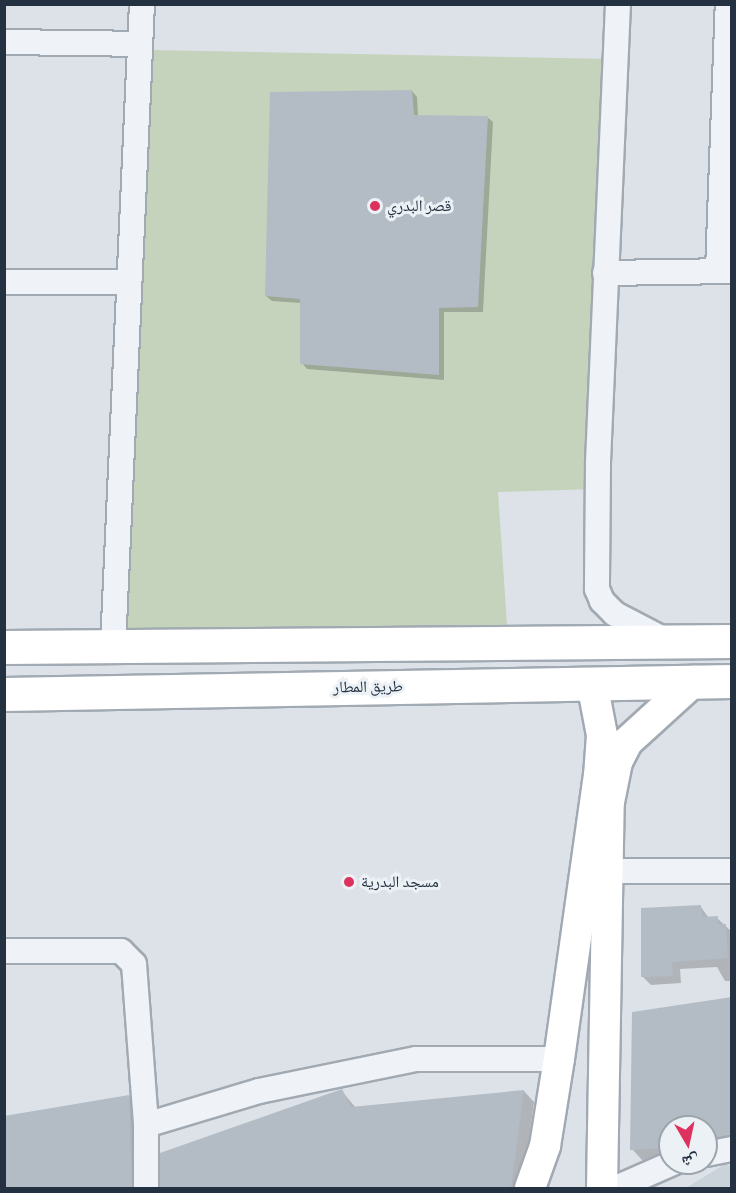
<!DOCTYPE html>
<html>
<head>
<meta charset="utf-8">
<style>
  body { margin:0 }
  #map { position:relative; width:736px; height:1193px; overflow:hidden; background:#dce2e8; font-family:"Source Sans 3","Noto Naskh Arabic",sans-serif }
  div>[style] { position:absolute }
  .built>* { inset:0; background:#cad2da }
  .green>* { inset:0; background:#c5d3bc }
  .shadow>* { inset:0; background:#0003 }
  .building>* { inset:0; background:#b3bcc5 }
  .roads { filter:drop-shadow(2px 0 #a1a9b2) drop-shadow(-2px 0 #a1a9b2) drop-shadow(0 2px #a1a9b2) drop-shadow(0 -2px #a1a9b2) }
  .minor>* { height:24px; margin:-12px; padding:0 12px; transform-origin:12px; border-radius:12px; background:#eff2f6 }
  .major>* { height:30px; margin:-15px; padding:0 15px; transform-origin:15px; border-radius:15px; background:#fff }
  .highway>* { height:33px; margin:-16.5px; padding:0 16.5px; transform-origin:16.5px; border-radius:16.5px; background:#fff }
  .dots>* { width:16px; height:16px; translate:-50% -50%; box-sizing:border-box; border:3px solid #ecf1f6; border-radius:50% }
  span { translate:-50% -50%; white-space:nowrap; text-align:center; line-height:1.15; -webkit-text-stroke:6px #ecf1f6; paint-order:stroke }
  .poi-label { font-size:16px; color:#243140 }
  .left { translate:0 -50%; text-align:left }
  .street-label { font-size:16px; color:#243140 }
  .frame { position:absolute; inset:0; border:6px solid #243140; pointer-events:none }
  .north { position:absolute; left:658px; top:1115px; width:60px; height:60px; box-sizing:border-box; background:#ecf1f6; border:2px solid #9ca4ad; border-radius:50%; rotate:171deg; font-size:16px; font-weight:700; line-height:24px; text-align:center; color:#243140 }
  .north::after { content:''; display:block; margin:auto; width:21px; height:27px; background:#dd325e; clip-path:polygon(50% 0,100% 100%,50% 72%,0 100%) }
</style>
</head>
<body>
<div id="map">
  <div class="built">
    <div style="clip-path:polygon(725px 1164px,731px 1166px,731px 1188px,686px 1188px)"></div>
  </div>
  <div class="green">
    <div style="clip-path:polygon(148px 50px,611px 59px,596px 489px,498px 492px,508px 639px,117px 642px)"></div>
  </div>
  <div class="shadow">
    <div style="clip-path:polygon(412px 91px,417px 97px,418px 116px,487px 117px,493px 122px,483px 312px,444px 312px,444px 380px,307px 369px,302px 363px,301px 303px,272px 301px,266px 296px)"></div>
    <div style="clip-path:polygon(700px 906px,709px 918px,717px 918px,732px 932px,732px 981px,725px 981px,717px 967px,680px 969px,681px 983px,651px 985px,643px 977px)"></div>
    <div style="clip-path:polygon(732px 999px,732px 1146px,706px 1156px,706px 1127px,670px 1127px,670px 1158px,642px 1160px,632px 1149px)"></div>
    <div style="clip-path:polygon(341px 1090px,356px 1108px,524px 1091px,534px 1102px,522px 1188px,167px 1188px,162px 1173px)"></div>
    <div style="clip-path:polygon(129px 1096px,139px 1107px,141px 1188px,4px 1188px,4px 1117px)"></div>
  </div>
  <div class="building">
    <div style="clip-path:polygon(412px 90px,414px 115px,488px 116px,478px 307px,439px 308px,439px 375px,300px 364px,300px 299px,265px 296px,270px 92px)"></div>
    <div style="clip-path:polygon(701px 905px,702px 917px,718px 916px,718px 924px,726px 924px,728px 958px,672px 962px,673px 976px,641px 977px,641px 908px)"></div>
    <div style="clip-path:polygon(732px 997px,732px 1135px,706px 1139px,706px 1127px,670px 1127px,670px 1148px,630px 1150px,632px 1012px)"></div>
    <div style="clip-path:polygon(342px 1089px,351px 1107px,524px 1090px,511px 1188px,160px 1188px,160px 1153px)"></div>
    <div style="clip-path:polygon(129px 1095px,132px 1188px,4px 1188px,4px 1116px)"></div>
  </div>
  <div class="roads">
    <div class="minor">
      <div style="left:618px;top:4px;width:462px;rotate:92.5deg"></div>
      <div style="left:598px;top:466px;width:123px;rotate:90.5deg"></div>
      <div style="left:597px;top:589px;width:13px;rotate:67deg"></div>
      <div style="left:602px;top:601px;width:18px;rotate:45deg"></div>
      <div style="left:615px;top:614px;width:56px;rotate:27.5deg"></div>
      <div style="left:4px;top:42px;width:136px;rotate:0.8deg"></div>
      <div style="left:718px;top:271px;width:267px;rotate:-87.9deg"></div>
      <div style="left:605px;top:273px;width:127px;rotate:-0.9deg"></div>
      <div style="left:4px;top:282px;width:125px"></div>
      <div style="left:113px;top:647px;width:644px;rotate:-87.42deg"></div>
      <div style="left:592px;top:871px;width:140px"></div>
      <div style="left:4px;top:951px;width:117px"></div>
      <div style="left:121px;top:951px;width:18px;rotate:45deg"></div>
      <div style="left:134px;top:964px;width:161px;rotate:85.7deg"></div>
      <div style="left:146px;top:1125px;width:63px;rotate:90deg"></div>
      <div style="left:146px;top:1125px;width:118px;rotate:-16.7deg"></div>
      <div style="left:259px;top:1091px;width:160px;rotate:-11.5deg"></div>
      <div style="left:416px;top:1059px;width:143px"></div>
      <div style="left:706px;top:1154px;width:26px;rotate:-11deg"></div>
      <div style="left:616px;top:1188px;width:62px;rotate:-23.7deg"></div>
    </div>
    <div class="major">
      <div style="left:530px;top:1188px;width:45px;rotate:-70.3deg"></div>
      <div style="left:545px;top:1146px;width:88px;rotate:-80.9deg"></div>
      <div style="left:559px;top:1059px;width:286px;rotate:-82deg"></div>
      <div style="left:599px;top:776px;width:41px;rotate:-85.8deg"></div>
      <div style="left:602px;top:735px;width:53px;rotate:-100.9deg"></div>
      <div style="left:602px;top:1188px;width:386px;rotate:-89deg"></div>
      <div style="left:609px;top:802px;width:41px;rotate:-78.7deg"></div>
      <div style="left:617px;top:762px;width:22px;rotate:-63deg"></div>
      <div style="left:627px;top:742px;width:91px;rotate:-42.3deg"></div>
    </div>
    <div class="highway">
      <div style="left:4px;top:647px;width:728px;rotate:-0.47deg"></div>
      <div style="left:4px;top:694px;width:728px;rotate:-1.02deg"></div>
    </div>
  </div>
  <div class="dots">
    <div style="left:375px;top:206px;background:#dd325e"></div>
    <div style="left:349px;top:882px;background:#dd325e"></div>
  </div>
  <div class="poi-label">
    <span class="left" style="left:387px;top:206px">قصر البدري</span>
    <span class="left" style="left:361px;top:882px">مسجد البدرية</span>
  </div>
  <div class="street-label">
    <span style="left:368px;top:687px;rotate:-1deg">طريق المطار</span>
  </div>
  <div class="frame"></div>
  <div class="north">ش</div>
</div>
</body>
</html>
